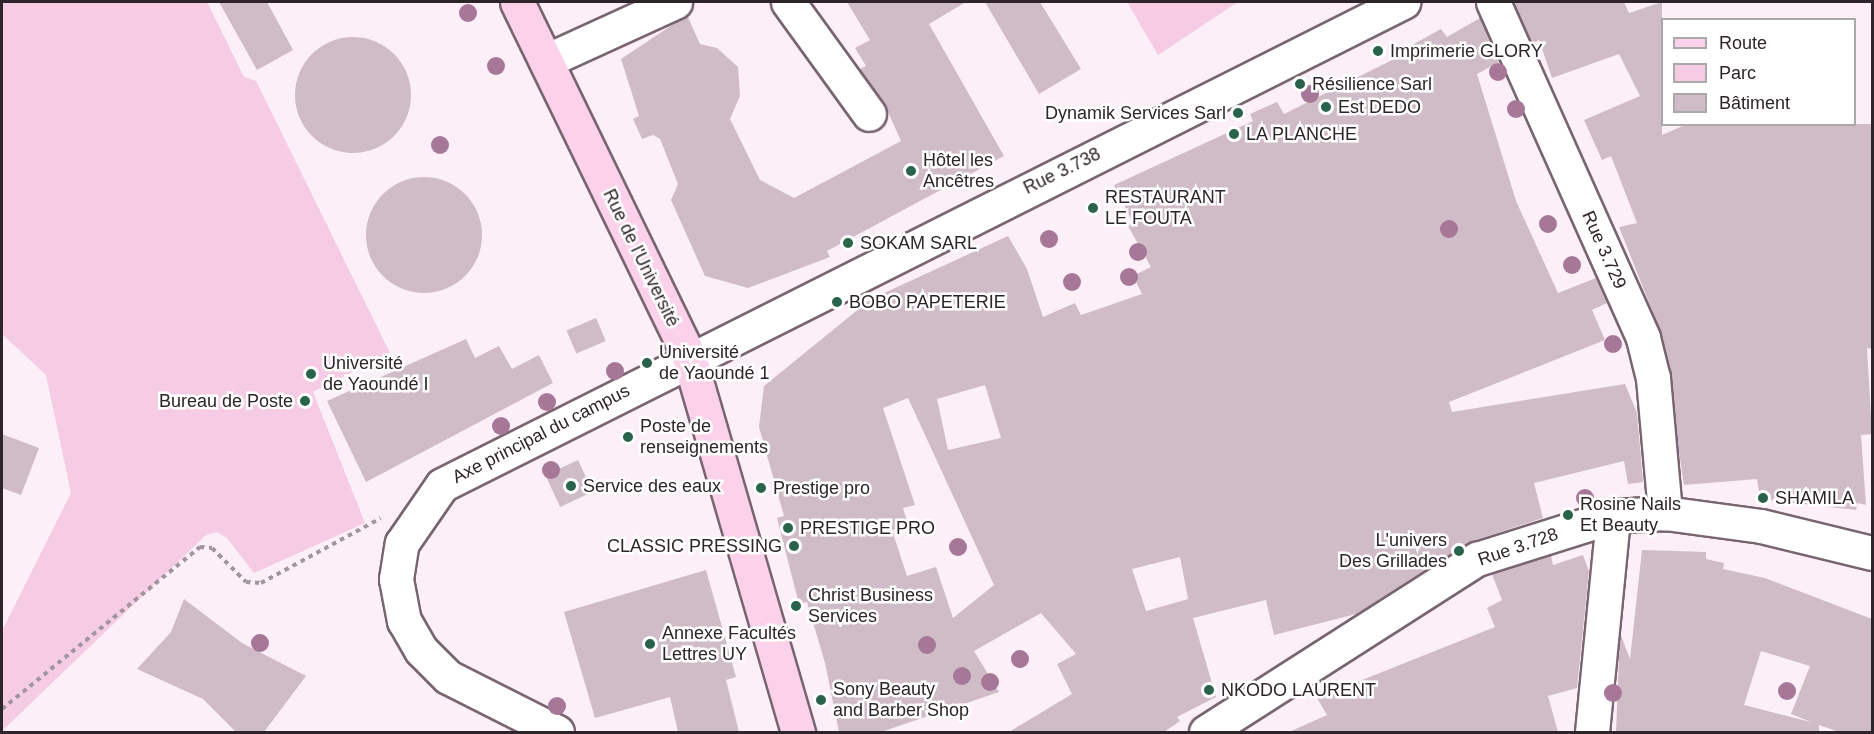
<!DOCTYPE html>
<html>
<head>
<meta charset="utf-8">
<style>
  body { margin:0 }
  #map { position:relative; width:1874px; height:734px; overflow:hidden; background:#fceff7; font-family:Arial,sans-serif }
  div>[style] { position:absolute }
  .green>* { inset:0; background:#f5cce3 }
  .building>* { inset:0; background:#d0bcc7; transform-origin:0 0 }
  .round { border-radius:50% }
  .path>* { height:4px; margin-top:-2px; transform-origin:0; background:repeating-linear-gradient(90deg,#a1969d 0 4.5px,transparent 0 9px) }
  .roads { filter:drop-shadow(2px 0 #78656f) drop-shadow(-2px 0 #78656f) drop-shadow(0 2px #78656f) drop-shadow(0 -2px #78656f) }
  .minor>* { height:33px; margin:-16.5px; padding:0 16.5px; transform-origin:16.5px; border-radius:16.5px; background:#fff }
  .major>* { height:33px; margin:-16.5px; padding:0 16.5px; transform-origin:16.5px; border-radius:16.5px; background:#fcd2eb }
  .trees>* { width:18px; height:18px; margin:-9px; border-radius:50%; background:#a67797 }
  .dots>* { width:16px; height:16px; translate:-50% -50%; box-sizing:border-box; border:3px solid #fff; border-radius:50% }
  span { translate:-50% -50%; white-space:nowrap; text-align:center; line-height:1.15; -webkit-text-stroke:5px #fff; paint-order:stroke }
  .poi-label { font-size:18px; color:#2d2529 }
  .left { translate:0 -50%; text-align:left }
  .right { translate:-100% -50%; text-align:right }
  .street-label { font-size:18px; color:#2d2529 }
  .frame { position:absolute; inset:0; border:3px solid #2d2529; pointer-events:none }
  .legend { position:absolute; left:1661px; top:18px; width:195px; height:108px; box-sizing:border-box; background:#fff; border:2px solid #aba8a9; margin:0; padding:8px 10px; list-style:none; font-size:18px; color:#2d2529 }
  .legend li { display:flex; align-items:center; gap:12px; height:30px }
  .legend b { width:30px; border:2px solid #aba8a9 }
</style>
</head>
<body>
<div id="map">
  <div class="green">
    <div style="clip-path:polygon(2px 2px,207px 2px,244px 77px,256px 81px,390px 353px,313px 392px,365px 523px,254px 573px,227px 538px,217px 532px,206px 535px,2px 731px,2px 631px,71px 493px,46px 375px,2px 334px)"></div>
    <div style="clip-path:polygon(1127px 2px,1238px 2px,1158px 55px)"></div>
  </div>
  <div class="building">
    <div style="clip-path:polygon(219px 2px,267px 2px,293px 50px,257px 70px)"></div>
    <div style="clip-path:polygon(847px 2px,966px 2px,929px 24px,1004px 156px,827px 251px,830px 257px,748px 288px,705px 276px,671px 200px,678px 184px,660px 139px,653px 135px,642px 139px,633px 119px,639px 116px,621px 59px,687px 15px,700px 44px,717px 48px,738px 67px,740px 96px,730px 119px,760px 180px,794px 198px,901px 141px,884px 103px,860px 69px,866px 66px,855px 48px,870px 40px)"></div>
    <div style="clip-path:polygon(985px 2px,1040px 2px,1081px 69px,1039px 94px)"></div>
    <div style="clip-path:polygon(1513px 2px,1624px 2px,1629px 13px,1662px 2px,1662px 135px,1687px 124px,1872px 124px,1872px 349px,1867px 348px,1872px 434px,1861px 435px,1866px 505px,1858px 503px,1856px 510px,1760px 499px,1757px 479px,1684px 485px,1661px 333px,1619px 227px,1637px 223px,1611px 156px,1602px 160px,1584px 120px,1640px 96px,1619px 54px,1552px 78px,1539px 40px,1532px 44px)"></div>
    <div style="clip-path:polygon(evenodd,1480px 18px,1499px 62px,1477px 74px,1516px 201px,1558px 293px,1596px 278px,1607px 303px,1592px 310px,1605px 340px,1449px 402px,1452px 412px,1625px 384px,1637px 413px,1643px 482px,1628px 484px,1624px 461px,1534px 483px,1543px 518px,1467px 543px,1356px 614px,1274px 635px,1266px 600px,1193px 618px,1216px 697px,1177px 717px,1180px 721px,1164px 732px,1009px 732px,1072px 694px,1057px 664px,1076px 654px,1041px 613px,974px 651px,999px 692px,881px 732px,839px 732px,825px 663px,807px 602px,799px 604px,777px 518px,784px 516px,759px 427px,764px 386px,871px 299px,1008px 236px,1027px 269px,1043px 317px,1075px 303px,1081px 315px,1142px 294px,1133px 276px,1151px 267px,1128px 226px,1133px 223px,1114px 185px,1253px 121px,1250px 114px,1277px 102px,1284px 114px,1414px 49px,1412px 45px,1441px 29px,1447px 37px,1480px 18px,985px 385px,1001px 438px,948px 450px,937px 399px,985px 385px,1480px 18px,908px 398px,994px 585px,953px 618px,936px 567px,907px 576px,892px 530px,908px 525px,903px 508px,915px 505px,883px 408px,908px 398px,1480px 18px,1180px 557px,1188px 599px,1146px 611px,1132px 569px,1180px 557px)"></div>
    <div class="round" style="left:295px;top:37px;width:116px;height:116px"></div>
    <div class="round" style="left:366px;top:177px;width:116px;height:116px"></div>
    <div style="left:596px;top:318px;width:25px;height:32px;rotate:67deg"></div>
    <div style="clip-path:polygon(466px 339px,475px 358px,499px 346px,512px 369px,539px 355px,553px 383px,366px 482px,327px 401px)"></div>
    <div style="clip-path:polygon(2px 434px,39px 448px,21px 495px,2px 488px)"></div>
    <div style="left:578px;top:460px;width:35px;height:36px;rotate:65deg"></div>
    <div style="clip-path:polygon(evenodd,1642px 550px,1706px 552px,1706px 559px,1724px 563px,1723px 569px,1765px 578px,1872px 619px,1872px 732px,1839px 732px,1819px 725px,1819px 732px,1616px 732px,1620px 633px,1630px 659px,1642px 550px,1761px 651px,1810px 666px,1791px 714px,1811px 722px,1744px 705px,1761px 651px)"></div>
    <div style="clip-path:polygon(1551px 555px,1553px 565px,1583px 555px,1589px 571px,1577px 688px,1548px 696px,1558px 732px,1289px 732px,1327px 715px,1317px 698px,1495px 627px,1487px 608px,1502px 600px,1492px 574px)"></div>
    <div style="clip-path:polygon(706px 570px,736px 677px,726px 680px,739px 732px,678px 732px,670px 697px,595px 718px,564px 612px)"></div>
    <div style="clip-path:polygon(184px 599px,242px 643px,306px 676px,264px 732px,236px 732px,203px 699px,137px 669px,171px 632px)"></div>
  </div>
  <div class="path">
    <div style="left:2px;top:709px;width:256px;rotate:-39.3deg"></div>
    <div style="left:200px;top:547px;width:12px;rotate:5deg"></div>
    <div style="left:212px;top:548px;width:48px;rotate:45deg"></div>
    <div style="left:246px;top:582px;width:15px;rotate:4deg"></div>
    <div style="left:261px;top:583px;width:136px;rotate:-28.4deg"></div>
  </div>
  <div class="roads">
    <div class="minor">
      <div style="left:788px;top:2px;width:138px;rotate:54.1deg"></div>
      <div style="left:1493px;top:2px;width:368px;rotate:65.9deg"></div>
      <div style="left:1643px;top:338px;width:41px;rotate:76deg"></div>
      <div style="left:1653px;top:378px;width:136px;rotate:84.9deg"></div>
      <div style="left:546px;top:61px;width:142px;rotate:-24.6deg"></div>
      <div style="left:557px;top:732px;width:122px;rotate:-153.2deg"></div>
      <div style="left:448px;top:677px;width:38px;rotate:-135deg"></div>
      <div style="left:421px;top:650px;width:34px;rotate:-120deg"></div>
      <div style="left:404px;top:621px;width:43px;rotate:-100.8deg"></div>
      <div style="left:396px;top:579px;width:36px;rotate:-81deg"></div>
      <div style="left:402px;top:543px;width:70px;rotate:-55.4deg"></div>
      <div style="left:442px;top:485px;width:1076px;rotate:-26.68deg"></div>
      <div style="left:1206px;top:732px;width:322px;rotate:-32.6deg"></div>
      <div style="left:1477px;top:559px;width:143px;rotate:-17.5deg"></div>
      <div style="left:1613px;top:516px;width:52px;rotate:-3.3deg"></div>
      <div style="left:1665px;top:513px;width:97px;rotate:7.7deg"></div>
      <div style="left:1761px;top:526px;width:114px;rotate:13.7deg"></div>
      <div style="left:1592px;top:732px;width:217px;rotate:-84.4deg"></div>
    </div>
    <div class="major">
      <div style="left:517px;top:2px;width:394px;rotate:64.1deg"></div>
      <div style="left:689px;top:357px;width:391px;rotate:73.8deg"></div>
    </div>
  </div>
  <div class="trees">
    <div style="left:468px;top:13px"></div>
    <div style="left:496px;top:66px"></div>
    <div style="left:1498px;top:72px"></div>
    <div style="left:1310px;top:94px"></div>
    <div style="left:1516px;top:109px"></div>
    <div style="left:440px;top:145px"></div>
    <div style="left:1548px;top:224px"></div>
    <div style="left:1449px;top:229px"></div>
    <div style="left:1049px;top:239px"></div>
    <div style="left:1138px;top:252px"></div>
    <div style="left:1572px;top:265px"></div>
    <div style="left:1129px;top:277px"></div>
    <div style="left:1072px;top:282px"></div>
    <div style="left:1613px;top:344px"></div>
    <div style="left:615px;top:371px"></div>
    <div style="left:547px;top:402px"></div>
    <div style="left:501px;top:426px"></div>
    <div style="left:551px;top:470px"></div>
    <div style="left:1585px;top:498px"></div>
    <div style="left:958px;top:547px"></div>
    <div style="left:260px;top:643px"></div>
    <div style="left:927px;top:645px"></div>
    <div style="left:1020px;top:659px"></div>
    <div style="left:962px;top:676px"></div>
    <div style="left:990px;top:682px"></div>
    <div style="left:1787px;top:691px"></div>
    <div style="left:1613px;top:693px"></div>
    <div style="left:557px;top:706px"></div>
  </div>
  <div class="dots">
    <div style="left:1378px;top:51px;background:#2a634b"></div>
    <div style="left:1300px;top:84px;background:#2a634b"></div>
    <div style="left:1326px;top:107px;background:#2a634b"></div>
    <div style="left:1238px;top:113px;background:#2a634b"></div>
    <div style="left:1234px;top:134px;background:#2a634b"></div>
    <div style="left:911px;top:171px;background:#2a634b"></div>
    <div style="left:1093px;top:208px;background:#2a634b"></div>
    <div style="left:848px;top:243px;background:#2a634b"></div>
    <div style="left:837px;top:302px;background:#2a634b"></div>
    <div style="left:647px;top:363px;background:#2a634b"></div>
    <div style="left:311px;top:374px;background:#2a634b"></div>
    <div style="left:305px;top:401px;background:#2a634b"></div>
    <div style="left:628px;top:437px;background:#2a634b"></div>
    <div style="left:571px;top:486px;background:#2a634b"></div>
    <div style="left:761px;top:488px;background:#2a634b"></div>
    <div style="left:1763px;top:498px;background:#2a634b"></div>
    <div style="left:1568px;top:515px;background:#2a634b"></div>
    <div style="left:788px;top:528px;background:#2a634b"></div>
    <div style="left:794px;top:546px;background:#2a634b"></div>
    <div style="left:1459px;top:551px;background:#2a634b"></div>
    <div style="left:796px;top:606px;background:#2a634b"></div>
    <div style="left:650px;top:644px;background:#2a634b"></div>
    <div style="left:1209px;top:690px;background:#2a634b"></div>
    <div style="left:821px;top:700px;background:#2a634b"></div>
  </div>
  <div class="poi-label">
    <span class="left" style="left:1390px;top:51px">Imprimerie GLORY</span>
    <span class="left" style="left:1312px;top:84px">Résilience Sarl</span>
    <span class="left" style="left:1338px;top:107px">Est DEDO</span>
    <span class="right" style="left:1226px;top:113px">Dynamik Services Sarl</span>
    <span class="left" style="left:1246px;top:134px">LA PLANCHE</span>
    <span class="left" style="left:923px;top:171px">Hôtel les<br>Ancêtres</span>
    <span class="left" style="left:1105px;top:208px">RESTAURANT<br>LE FOUTA</span>
    <span class="left" style="left:860px;top:243px">SOKAM SARL</span>
    <span class="left" style="left:849px;top:302px">BOBO PAPETERIE</span>
    <span class="left" style="left:659px;top:363px">Université<br>de Yaoundé 1</span>
    <span class="left" style="left:323px;top:374px">Université<br>de Yaoundé I</span>
    <span class="right" style="left:293px;top:401px">Bureau de Poste</span>
    <span class="left" style="left:640px;top:437px">Poste de<br>renseignements</span>
    <span class="left" style="left:583px;top:486px">Service des eaux</span>
    <span class="left" style="left:773px;top:488px">Prestige pro</span>
    <span class="left" style="left:1775px;top:498px">SHAMILA</span>
    <span class="left" style="left:1580px;top:515px">Rosine Nails<br>Et Beauty</span>
    <span class="left" style="left:800px;top:528px">PRESTIGE PRO</span>
    <span class="right" style="left:1447px;top:551px">L'univers<br>Des Grillades</span>
    <span class="right" style="left:782px;top:546px">CLASSIC PRESSING</span>
    <span class="left" style="left:808px;top:606px">Christ Business<br>Services</span>
    <span class="left" style="left:662px;top:644px">Annexe Facultés<br>Lettres UY</span>
    <span class="left" style="left:833px;top:700px">Sony Beauty<br>and Barber Shop</span>
    <span class="left" style="left:1221px;top:690px">NKODO LAURENT</span>
  </div>
  <div class="street-label">
    <span style="left:1062px;top:171px;rotate:-26deg">Rue 3.738</span>
    <span style="left:1604px;top:250px;rotate:66deg">Rue 3.729</span>
    <span style="left:641px;top:258px;rotate:64deg">Rue de l'Université</span>
    <span style="left:541px;top:434px;rotate:-27deg">Axe principal du campus</span>
    <span style="left:1518px;top:547px;rotate:-19deg">Rue 3.728</span>
  </div>
  <div class="frame"></div>
  <ul class="legend">
  <li><b style="height:8px;background:#fcd2eb"></b>Route</li>
  <li><b style="height:16px;background:#f5cce3"></b>Parc</li>
  <li><b style="height:16px;background:#d0bcc7"></b>Bâtiment</li>
  </ul>
</div>
</body>
</html>
